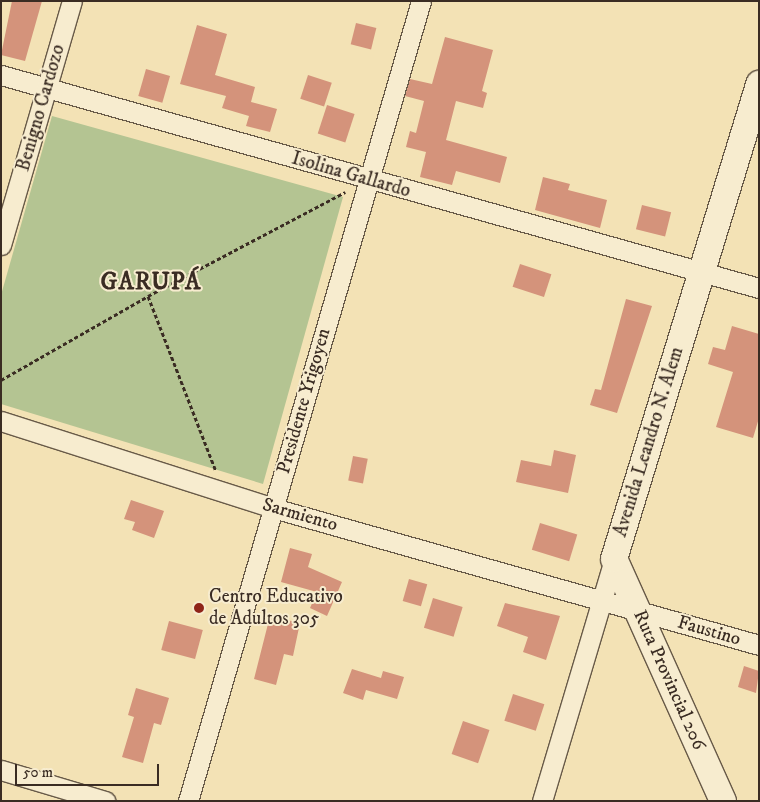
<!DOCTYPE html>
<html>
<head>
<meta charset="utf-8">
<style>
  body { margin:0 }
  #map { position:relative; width:760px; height:802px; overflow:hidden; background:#f3e2b5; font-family:"IM FELL DW Pica",serif }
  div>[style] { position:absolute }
  .green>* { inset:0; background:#b4c492 }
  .building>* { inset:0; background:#d4937b; transform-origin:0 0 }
  .path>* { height:3px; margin-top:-1.5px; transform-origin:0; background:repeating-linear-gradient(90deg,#3a2c23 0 4px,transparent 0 6.5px) }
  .roads { filter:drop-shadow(1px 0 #685a48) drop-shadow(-1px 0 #685a48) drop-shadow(0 1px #685a48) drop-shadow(0 -1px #685a48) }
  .minor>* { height:19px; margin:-9.5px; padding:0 9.5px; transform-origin:9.5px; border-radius:9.5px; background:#f7eccf }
  .secondary>* { height:26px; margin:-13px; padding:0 13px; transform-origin:13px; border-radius:13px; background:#f7eccf }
  .dots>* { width:14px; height:14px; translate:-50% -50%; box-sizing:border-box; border:2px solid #f7eccf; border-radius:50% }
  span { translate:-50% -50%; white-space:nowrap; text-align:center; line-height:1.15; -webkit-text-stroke:4px #f7eccf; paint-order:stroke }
  .street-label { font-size:19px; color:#3a2c23 }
  .poi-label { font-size:19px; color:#3a2c23 }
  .left { translate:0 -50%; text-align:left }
  .district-label { font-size:24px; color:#3a2c23; font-weight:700; letter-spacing:1px }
  .frame { position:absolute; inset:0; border:2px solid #3a2c23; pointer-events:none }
  .scale { position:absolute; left:15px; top:764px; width:144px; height:22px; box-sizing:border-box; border:2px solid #3a2c23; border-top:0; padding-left:6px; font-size:15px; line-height:18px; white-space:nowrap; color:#3a2c23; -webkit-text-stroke:4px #f7eccf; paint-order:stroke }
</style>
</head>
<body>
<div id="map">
  <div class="green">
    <div style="clip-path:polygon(52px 116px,343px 197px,263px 484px,1px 404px,1px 295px)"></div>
  </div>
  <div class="building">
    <div style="clip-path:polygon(12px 1px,42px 1px,25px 61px,1px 55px)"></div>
    <div style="left:356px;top:23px;width:21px;height:22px;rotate:14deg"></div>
    <div style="clip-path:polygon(197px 25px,227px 34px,215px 75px,255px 87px,251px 102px,277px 109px,270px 132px,246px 126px,249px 116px,222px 108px,226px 96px,180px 84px)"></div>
    <div style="clip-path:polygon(445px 37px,493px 50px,482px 91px,487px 93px,483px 108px,456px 101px,446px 140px,507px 157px,500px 183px,456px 171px,452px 185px,420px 177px,426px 152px,406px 147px,410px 131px,416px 133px,424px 101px,405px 96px,410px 79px,432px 84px)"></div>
    <div style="left:146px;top:69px;width:25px;height:28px;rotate:16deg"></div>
    <div style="left:308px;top:75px;width:25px;height:25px;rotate:18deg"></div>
    <div style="left:327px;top:105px;width:29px;height:30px;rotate:18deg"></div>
    <div style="clip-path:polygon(543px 177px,570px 184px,568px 190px,607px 200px,600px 228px,535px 210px)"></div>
    <div style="left:642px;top:205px;width:30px;height:25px;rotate:14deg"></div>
    <div style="left:520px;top:264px;width:33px;height:24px;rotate:18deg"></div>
    <div style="clip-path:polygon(626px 299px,652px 306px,617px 413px,590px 405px,595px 389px,601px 390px)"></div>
    <div style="clip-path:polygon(732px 326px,759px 334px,759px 418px,753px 438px,716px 427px,733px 372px,708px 364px,713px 347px,725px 350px)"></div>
    <div style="clip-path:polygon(554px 450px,576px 455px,568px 493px,516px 482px,521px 460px,551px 466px)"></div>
    <div style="left:353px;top:456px;width:15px;height:25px;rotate:11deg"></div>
    <div style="clip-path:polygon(131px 500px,164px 511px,154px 538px,132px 530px,135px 522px,124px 519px)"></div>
    <div style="left:540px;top:523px;width:39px;height:28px;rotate:17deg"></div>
    <div style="clip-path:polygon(290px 548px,312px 554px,308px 567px,342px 582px,327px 616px,310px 608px,317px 592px,281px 582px)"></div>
    <div style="left:409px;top:579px;width:19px;height:23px;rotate:16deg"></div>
    <div style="left:433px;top:598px;width:31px;height:31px;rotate:17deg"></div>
    <div style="clip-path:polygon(505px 603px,560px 616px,546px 660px,523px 652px,528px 637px,497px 626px)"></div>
    <div style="clip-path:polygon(270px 616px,300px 623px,293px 656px,284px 654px,276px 685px,254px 679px)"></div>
    <div style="left:169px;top:621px;width:35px;height:30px;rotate:15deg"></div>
    <div style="clip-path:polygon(744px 666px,759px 671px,756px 693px,738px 687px)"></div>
    <div style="clip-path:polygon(352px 669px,381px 678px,383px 671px,404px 677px,397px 699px,366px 690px,363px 700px,343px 693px)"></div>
    <div style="clip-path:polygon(136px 688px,169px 698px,161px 725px,154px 723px,143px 763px,122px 757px,134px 717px,128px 715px)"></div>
    <div style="left:513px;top:694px;width:33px;height:28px;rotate:18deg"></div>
    <div style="left:463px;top:721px;width:28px;height:35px;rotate:19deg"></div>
  </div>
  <div class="path">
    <div style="left:148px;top:296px;width:188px;rotate:68.8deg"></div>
    <div style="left:1px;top:380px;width:169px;rotate:-29.7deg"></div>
    <div style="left:148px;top:296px;width:223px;rotate:-27.8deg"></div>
  </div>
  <div class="roads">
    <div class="minor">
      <div style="left:1px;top:75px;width:787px;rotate:15.7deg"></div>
      <div style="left:1px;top:245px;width:254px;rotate:-73.8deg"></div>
      <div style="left:1px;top:421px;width:286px;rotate:17.7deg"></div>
      <div style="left:273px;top:508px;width:505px;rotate:15.74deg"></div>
      <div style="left:1px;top:770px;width:109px;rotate:16.6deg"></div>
      <div style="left:188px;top:801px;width:833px;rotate:-73.76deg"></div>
      <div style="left:542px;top:801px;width:252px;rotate:-73.4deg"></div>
    </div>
    <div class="secondary">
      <div style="left:723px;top:801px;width:265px;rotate:-114.2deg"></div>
      <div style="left:614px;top:559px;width:497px;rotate:-73deg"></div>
    </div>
  </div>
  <div class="dots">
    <div style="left:199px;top:608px;background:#8f2418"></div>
  </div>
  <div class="street-label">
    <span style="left:41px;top:108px;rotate:-74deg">Benigno Cardozo</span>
    <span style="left:351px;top:175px;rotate:16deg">Isolina Gallardo</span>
    <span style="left:304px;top:401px;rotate:-74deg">Presidente Yrigoyen</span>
    <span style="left:649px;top:442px;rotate:-73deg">Avenida Leandro N. Alem</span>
    <span style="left:300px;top:515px;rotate:16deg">Sarmiento</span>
    <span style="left:709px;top:631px;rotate:16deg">Faustino</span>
    <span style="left:669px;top:680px;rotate:66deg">Ruta Provincial 206</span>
  </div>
  <div class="poi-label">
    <span class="left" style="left:209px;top:608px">Centro Educativo<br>de Adultos 305</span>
  </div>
  <div class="district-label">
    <span style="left:151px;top:283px">GARUPÁ</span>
  </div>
  <div class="frame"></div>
  <div class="scale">50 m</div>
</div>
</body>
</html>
